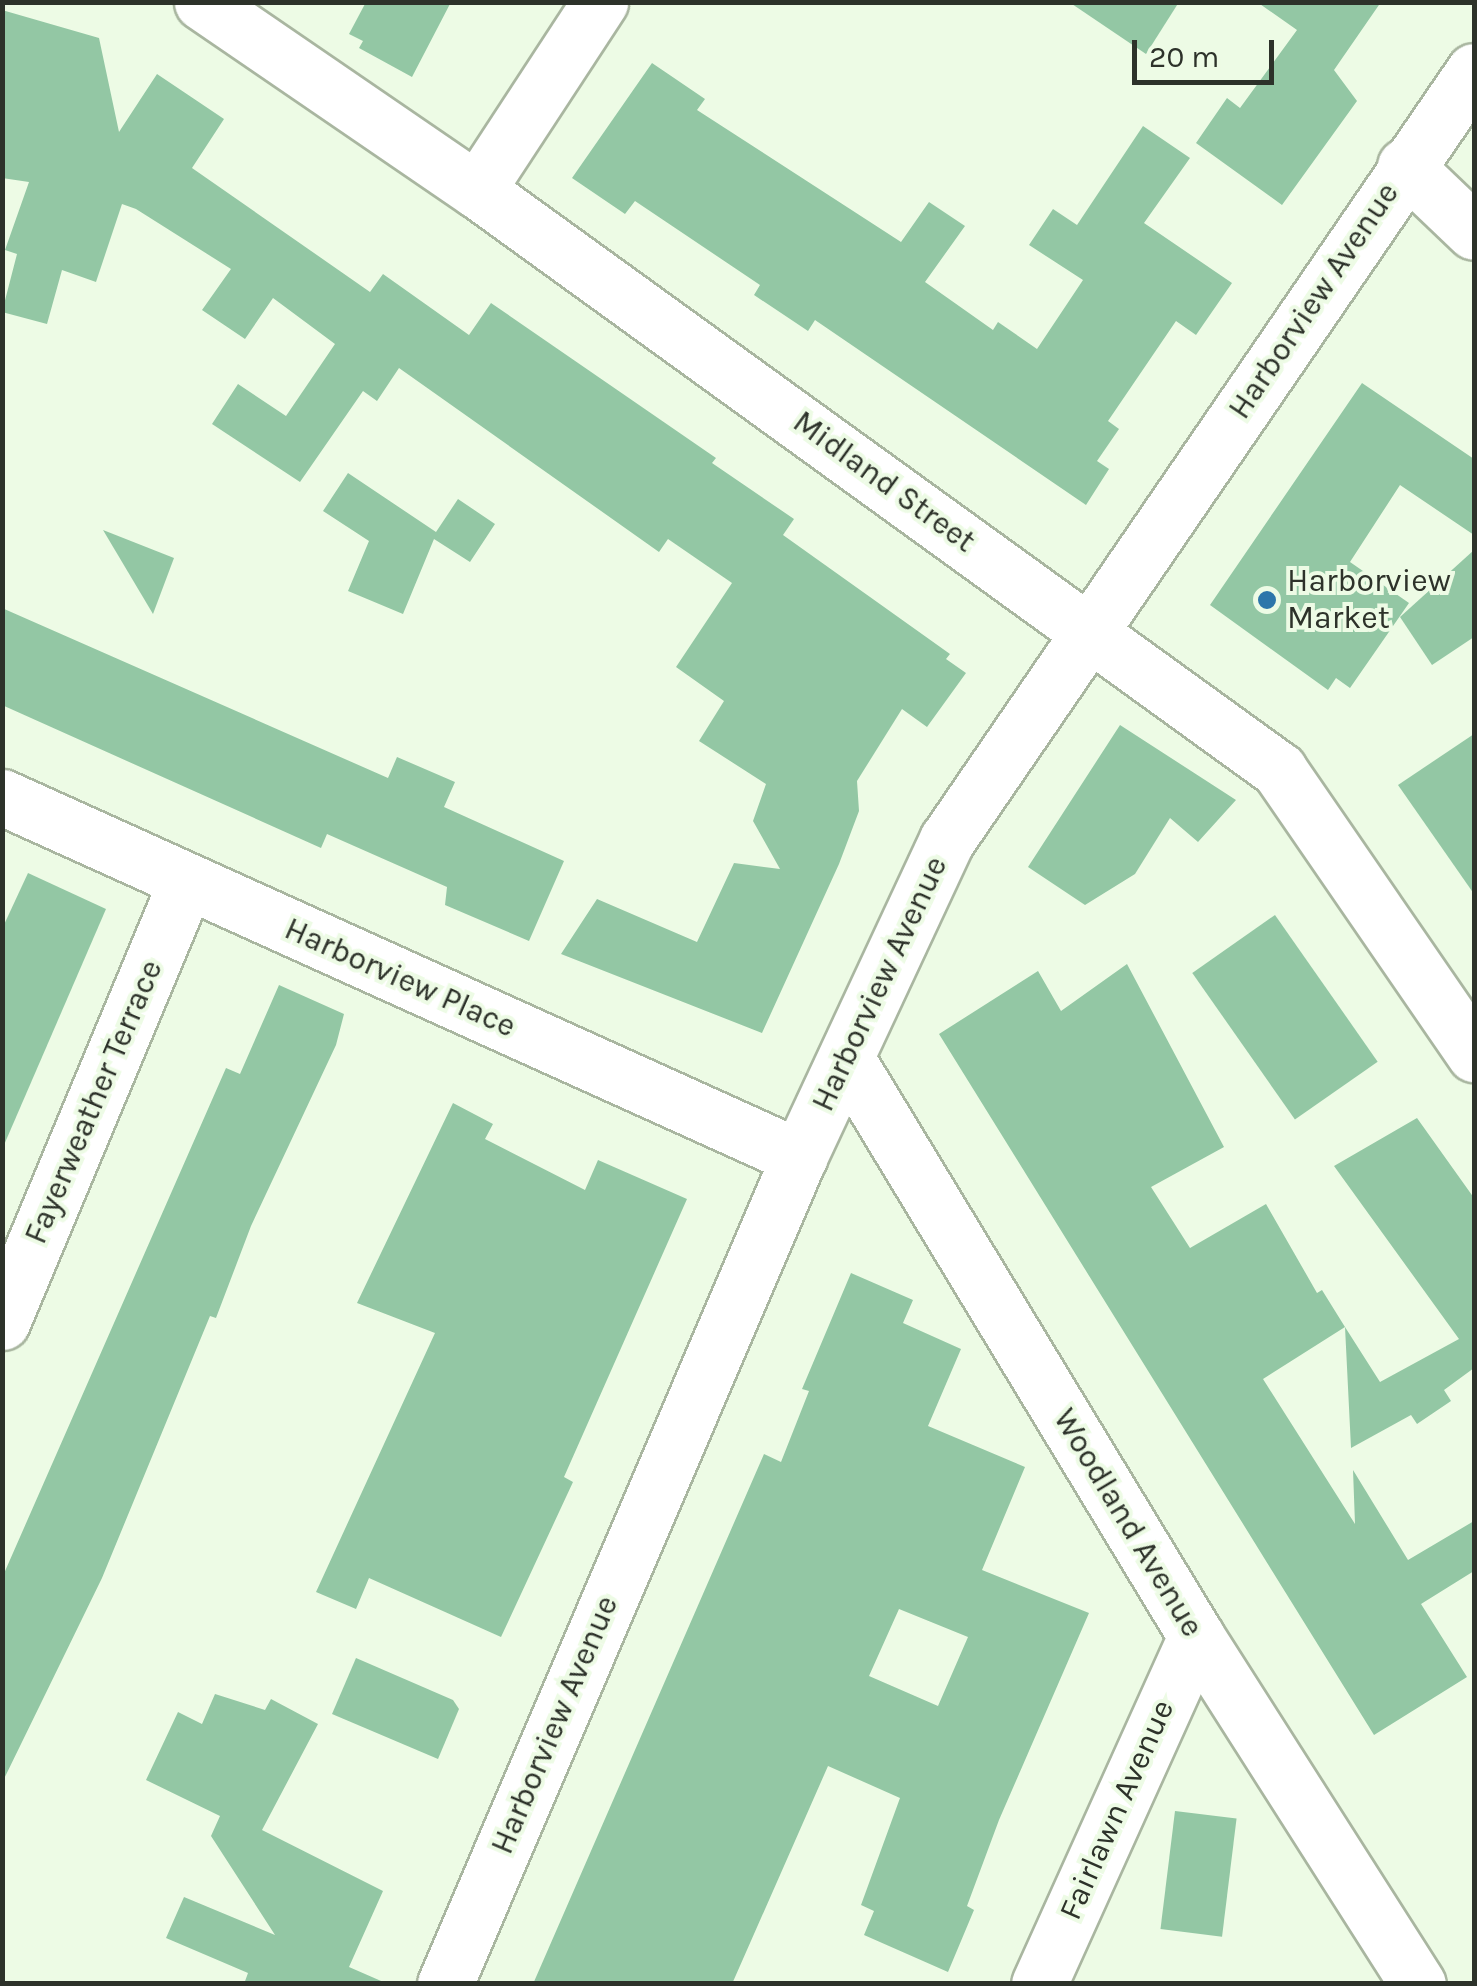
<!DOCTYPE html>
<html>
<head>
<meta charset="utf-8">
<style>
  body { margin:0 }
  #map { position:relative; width:1477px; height:1986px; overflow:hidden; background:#edfbe5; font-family:Karla,sans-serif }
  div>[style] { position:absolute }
  .building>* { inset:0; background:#93c7a4; transform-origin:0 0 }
  .roads { filter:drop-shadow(2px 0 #a9b6a0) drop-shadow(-2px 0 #a9b6a0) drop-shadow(0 2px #a9b6a0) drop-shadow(0 -2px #a9b6a0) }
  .minor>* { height:55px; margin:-27.5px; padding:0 27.5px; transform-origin:27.5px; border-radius:27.5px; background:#fff }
  .dots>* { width:28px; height:28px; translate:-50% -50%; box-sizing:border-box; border:5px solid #edfbe5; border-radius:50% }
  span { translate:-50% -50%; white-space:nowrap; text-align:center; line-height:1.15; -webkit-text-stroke:8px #edfbe5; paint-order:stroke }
  .street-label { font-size:32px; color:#2d322a }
  .poi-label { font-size:32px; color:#2d322a }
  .left { translate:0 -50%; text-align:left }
  .frame { position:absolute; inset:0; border:5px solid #2d322a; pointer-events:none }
  .scale { position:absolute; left:1132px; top:40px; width:142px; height:45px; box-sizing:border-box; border:5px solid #2d322a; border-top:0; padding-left:12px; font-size:30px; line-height:35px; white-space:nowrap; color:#2d322a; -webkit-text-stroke:8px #edfbe5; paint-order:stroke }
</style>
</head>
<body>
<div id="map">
  <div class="building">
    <div style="clip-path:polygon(366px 2px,451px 2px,412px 77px,359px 48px,363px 41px,349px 34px)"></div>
    <div style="clip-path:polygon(1069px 2px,1179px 2px,1146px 54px)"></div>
    <div style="clip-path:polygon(1257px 2px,1381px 2px,1334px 70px,1357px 101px,1282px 205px,1196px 143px,1227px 98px,1240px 108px,1297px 30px)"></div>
    <div style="clip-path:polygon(2px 10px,99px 38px,119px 132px,157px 74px,224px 119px,192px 168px,370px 292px,383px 274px,469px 335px,491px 303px,716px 458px,712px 463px,794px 519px,783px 535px,950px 654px,946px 659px,966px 673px,927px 727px,902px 709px,857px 781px,859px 811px,839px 864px,762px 1033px,561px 954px,597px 899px,697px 942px,734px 863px,780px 869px,753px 821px,766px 784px,699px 741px,724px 701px,676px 667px,732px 583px,668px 539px,659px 552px,399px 368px,377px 401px,363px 391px,300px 482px,212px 424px,238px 384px,286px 416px,335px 344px,273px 298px,245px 339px,202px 310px,231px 269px,136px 209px,122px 204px,96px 282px,62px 270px,47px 324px,2px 312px,17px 254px,5px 250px,29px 182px,2px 178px)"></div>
    <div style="clip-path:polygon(652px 63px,705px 99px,697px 110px,901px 242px,929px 202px,965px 226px,925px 282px,993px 330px,998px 322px,1037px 349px,1083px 280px,1029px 245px,1053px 209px,1077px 225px,1143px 126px,1190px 158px,1144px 223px,1232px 283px,1196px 335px,1176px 321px,1108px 421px,1119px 429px,1097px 461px,1109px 469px,1086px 505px,815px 320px,808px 331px,754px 295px,760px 285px,635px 201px,625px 214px,572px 178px)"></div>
    <div style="clip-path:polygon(1362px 383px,1474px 459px,1474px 535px,1400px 485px,1350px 562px,1409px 603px,1350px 688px,1336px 678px,1328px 690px,1210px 605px)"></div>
    <div style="clip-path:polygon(348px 473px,436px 532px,458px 499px,495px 524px,470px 562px,434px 539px,403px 614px,348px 591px,369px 541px,323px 511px)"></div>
    <div style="clip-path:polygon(103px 530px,174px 558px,153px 614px)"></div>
    <div style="clip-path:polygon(1474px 550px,1474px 637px,1432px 665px,1400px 617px)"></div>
    <div style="clip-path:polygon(2px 608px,388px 778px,397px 757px,455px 782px,444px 807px,564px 861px,529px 941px,445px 905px,447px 887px,327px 834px,321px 848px,2px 705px)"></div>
    <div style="clip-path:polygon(1120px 725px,1236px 800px,1198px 842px,1170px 818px,1135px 874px,1085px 905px,1028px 867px)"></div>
    <div style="clip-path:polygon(1474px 734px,1474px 894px,1398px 785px)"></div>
    <div style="clip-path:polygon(28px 873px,106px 909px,4px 1145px,2px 929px)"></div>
    <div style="left:1275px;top:915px;width:179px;height:101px;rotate:55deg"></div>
    <div style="clip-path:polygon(1127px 964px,1224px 1147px,1151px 1187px,1190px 1248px,1266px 1204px,1317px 1293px,1322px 1290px,1345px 1327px,1263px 1379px,1355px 1524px,1353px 1470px,1408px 1560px,1474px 1521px,1474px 1571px,1421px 1604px,1467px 1677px,1374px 1735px,939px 1034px,1038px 971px,1061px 1011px)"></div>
    <div style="clip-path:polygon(279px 985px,344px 1014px,336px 1045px,251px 1226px,216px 1318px,210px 1316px,102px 1578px,2px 1783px,2px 1578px,226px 1068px,240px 1074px)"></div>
    <div style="clip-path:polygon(453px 1103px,493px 1124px,485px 1139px,585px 1190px,598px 1160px,687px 1199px,564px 1477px,573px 1482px,501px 1637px,369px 1578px,356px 1609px,316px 1592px,435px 1333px,357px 1303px)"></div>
    <div style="clip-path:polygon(1417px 1118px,1474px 1198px,1474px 1368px,1444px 1390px,1451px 1401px,1417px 1424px,1411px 1415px,1351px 1448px,1345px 1327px,1380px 1382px,1459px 1339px,1334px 1166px)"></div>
    <div style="clip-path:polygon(evenodd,851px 1273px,913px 1300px,903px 1323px,961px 1349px,928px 1426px,1025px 1467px,982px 1570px,1089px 1613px,999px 1820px,967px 1906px,974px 1910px,948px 1972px,864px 1935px,874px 1911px,861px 1905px,900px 1798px,828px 1766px,732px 1984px,533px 1984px,764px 1454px,781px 1462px,809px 1391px,802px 1389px,851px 1273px,899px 1609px,968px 1637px,938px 1706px,869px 1676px,899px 1609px)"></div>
    <div style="clip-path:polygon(356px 1658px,453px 1700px,459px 1709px,438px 1759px,332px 1714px)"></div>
    <div style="clip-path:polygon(215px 1694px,265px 1710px,271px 1699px,318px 1724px,262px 1830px,383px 1891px,349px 1967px,388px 1984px,244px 1984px,248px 1973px,166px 1938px,184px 1897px,275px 1935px,211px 1836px,220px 1816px,146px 1780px,178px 1712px,202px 1724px)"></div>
    <div style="left:1175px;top:1811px;width:62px;height:119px;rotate:7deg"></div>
  </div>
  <div class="roads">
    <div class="minor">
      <div style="left:202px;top:2px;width:333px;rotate:34.4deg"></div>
      <div style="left:477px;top:190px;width:990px;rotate:35.87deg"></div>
      <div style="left:1279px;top:770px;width:345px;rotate:55.5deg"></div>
      <div style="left:1405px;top:166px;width:95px;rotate:43.7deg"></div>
      <div style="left:477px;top:190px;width:225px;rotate:-56.8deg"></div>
      <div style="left:2px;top:797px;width:875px;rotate:24.31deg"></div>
      <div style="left:846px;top:1058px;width:676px;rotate:58.8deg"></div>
      <div style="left:1196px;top:1636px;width:413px;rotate:57.5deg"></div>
      <div style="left:2px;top:1322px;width:477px;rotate:-67.3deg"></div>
      <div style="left:445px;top:1984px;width:900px;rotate:-66.83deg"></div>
      <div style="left:799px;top:1157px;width:350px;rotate:-65deg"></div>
      <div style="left:947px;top:840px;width:932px;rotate:-55.58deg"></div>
      <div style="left:1039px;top:1984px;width:382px;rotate:-65.7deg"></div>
    </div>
  </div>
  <div class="dots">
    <div style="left:1267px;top:600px;background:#2d76aa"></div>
  </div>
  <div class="street-label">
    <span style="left:1314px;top:301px;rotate:-56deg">Harborview Avenue</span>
    <span style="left:884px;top:482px;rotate:36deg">Midland Street</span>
    <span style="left:400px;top:978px;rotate:24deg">Harborview Place</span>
    <span style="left:880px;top:984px;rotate:-65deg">Harborview Avenue</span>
    <span style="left:94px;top:1102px;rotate:-67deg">Fayerweather Terrace</span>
    <span style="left:1128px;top:1523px;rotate:59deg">Woodland Avenue</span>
    <span style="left:555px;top:1725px;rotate:-67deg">Harborview Avenue</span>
    <span style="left:1117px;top:1810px;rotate:-66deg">Fairlawn Avenue</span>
  </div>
  <div class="poi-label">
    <span class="left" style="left:1287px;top:600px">Harborview<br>Market</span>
  </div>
  <div class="frame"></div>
  <div class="scale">20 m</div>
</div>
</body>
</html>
